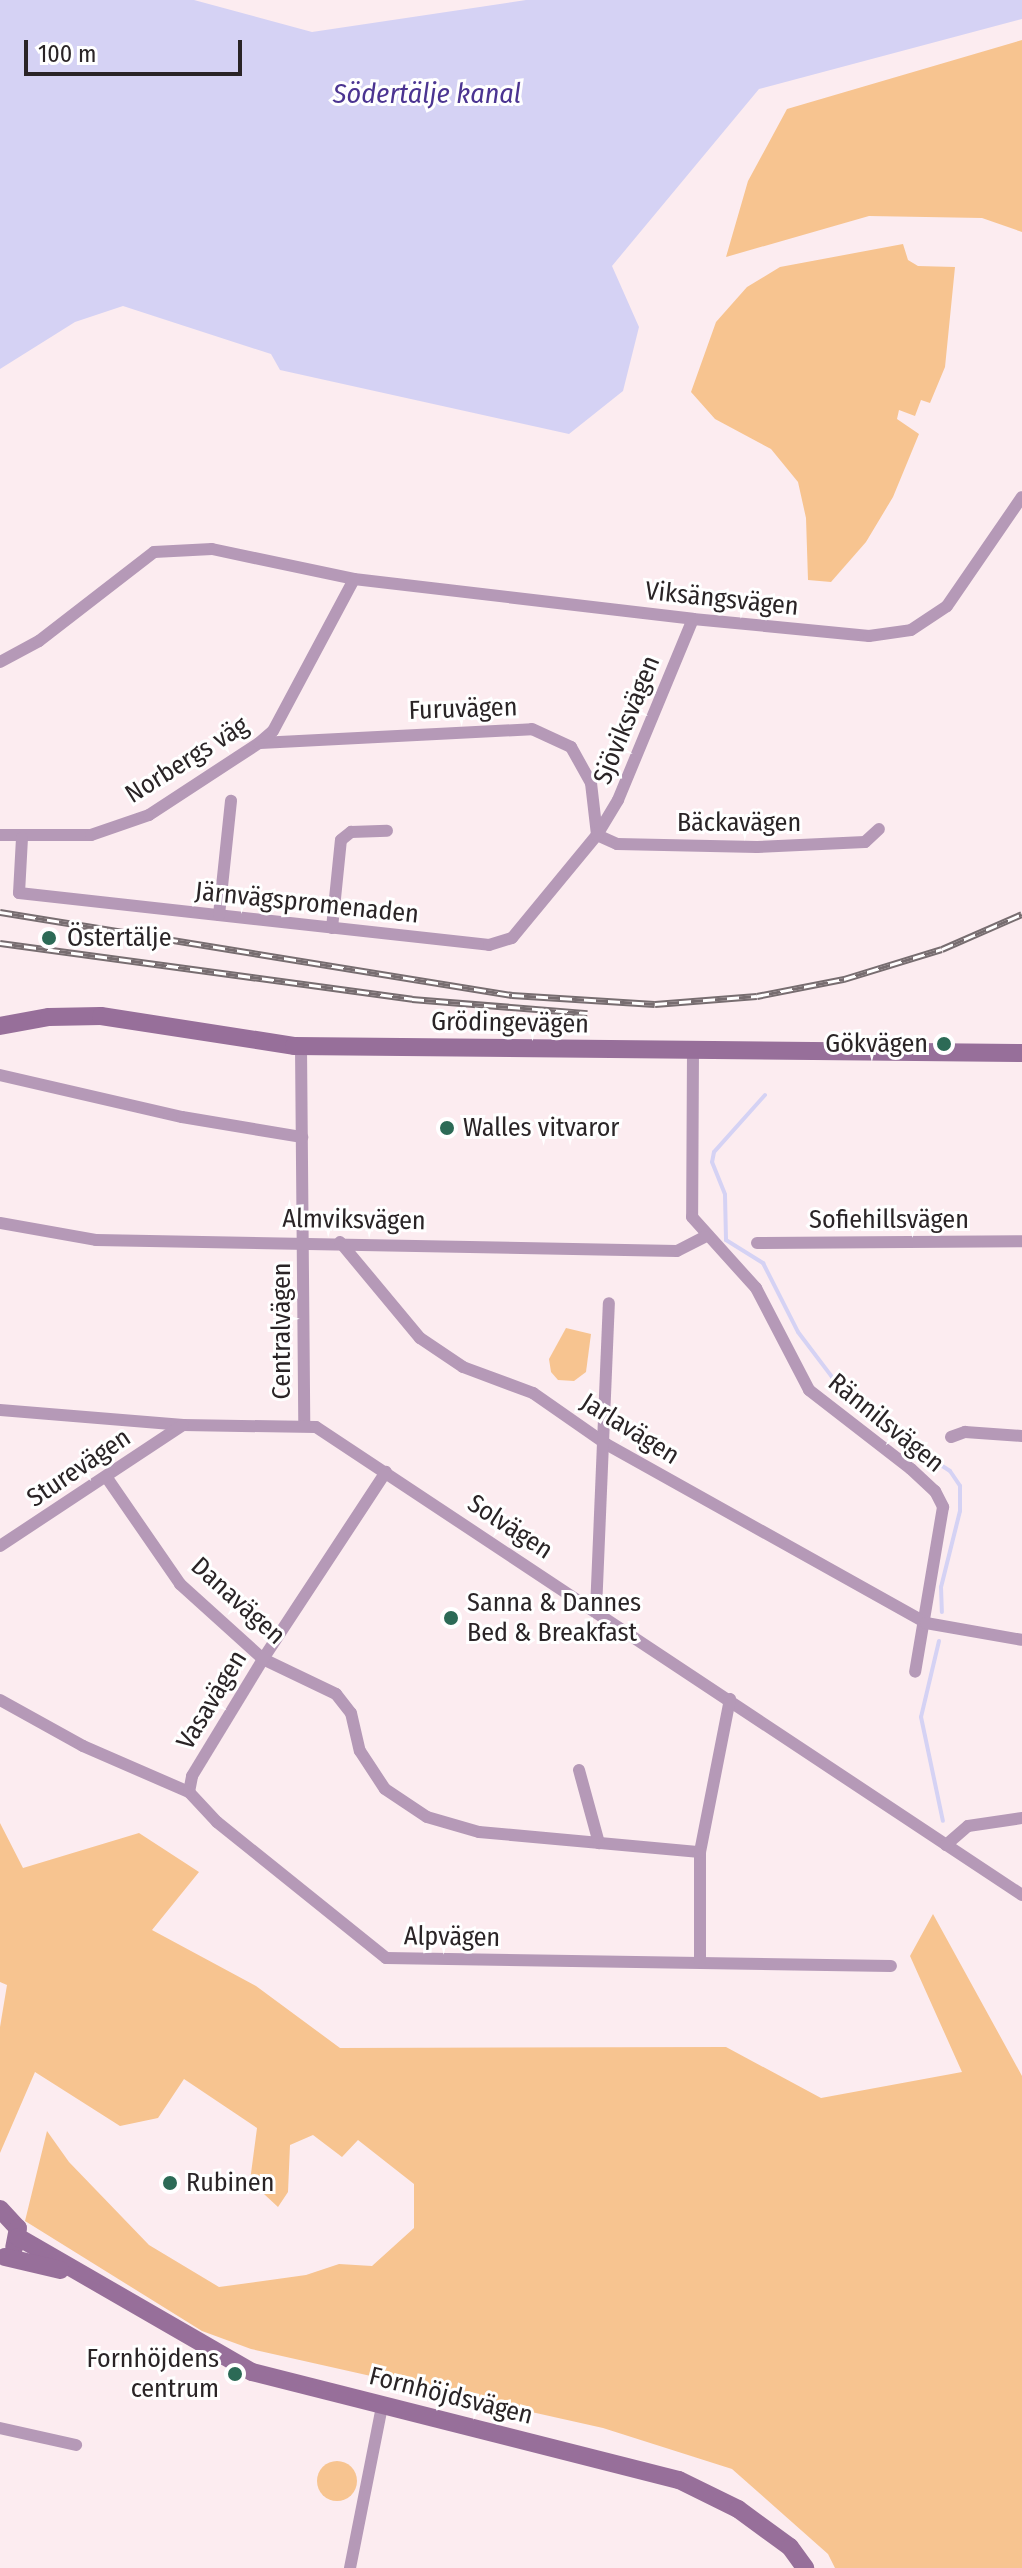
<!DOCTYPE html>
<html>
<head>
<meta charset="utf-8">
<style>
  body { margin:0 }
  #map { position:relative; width:1022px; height:2568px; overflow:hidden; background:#fcecf0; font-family:"Fira Sans Condensed",sans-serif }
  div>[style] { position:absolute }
  .green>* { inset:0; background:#f7c490 }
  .round { border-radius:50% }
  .water>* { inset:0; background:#d5d2f4 }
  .stream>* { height:4px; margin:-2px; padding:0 2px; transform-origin:2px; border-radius:2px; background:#d5d2f4 }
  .street>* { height:12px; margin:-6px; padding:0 6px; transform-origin:6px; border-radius:6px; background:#b599b7 }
  .secondary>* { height:18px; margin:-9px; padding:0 9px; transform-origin:9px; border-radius:9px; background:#976f9a }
  .rail>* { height:7px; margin-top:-3.5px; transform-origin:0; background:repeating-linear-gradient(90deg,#fff 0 12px,#776d70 0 24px); box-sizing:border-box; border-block:2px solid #776d70 }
  .dots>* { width:22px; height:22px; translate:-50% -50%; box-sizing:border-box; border:4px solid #fff; border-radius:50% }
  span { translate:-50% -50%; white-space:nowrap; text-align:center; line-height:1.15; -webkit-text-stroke:6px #fff; paint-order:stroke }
  .street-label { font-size:26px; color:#2a2426 }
  .poi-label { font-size:26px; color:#2a2426 }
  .left { translate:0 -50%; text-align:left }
  .right { translate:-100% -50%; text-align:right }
  .water-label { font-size:28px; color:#4b3491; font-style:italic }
  .scale { position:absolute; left:24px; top:40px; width:218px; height:36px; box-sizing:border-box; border:4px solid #2a2426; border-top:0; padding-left:10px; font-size:24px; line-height:28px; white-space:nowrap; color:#2a2426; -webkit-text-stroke:6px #fff; paint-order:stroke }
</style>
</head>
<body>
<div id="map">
  <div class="green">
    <div style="clip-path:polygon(1022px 40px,1022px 232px,982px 218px,869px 216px,726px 257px,748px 181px,787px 109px)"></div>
    <div style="clip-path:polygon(903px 244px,908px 260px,918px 266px,955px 267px,945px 367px,930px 403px,921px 400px,915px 416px,899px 410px,897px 419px,919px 434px,893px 497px,866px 542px,831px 582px,808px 580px,806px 518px,798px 482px,771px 449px,715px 419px,691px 392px,716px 322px,747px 287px,780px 267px)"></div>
    <div style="clip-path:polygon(566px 1328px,591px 1334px,586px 1372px,574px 1381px,558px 1380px,551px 1372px,549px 1359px)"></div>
    <div style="clip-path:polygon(0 1823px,23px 1868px,139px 1833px,199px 1872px,152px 1930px,256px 1986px,340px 2048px,726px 2047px,821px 2098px,962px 2072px,910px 1956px,933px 1914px,1022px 2076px,1022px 2568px,835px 2568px,828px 2554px,732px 2469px,603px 2428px,251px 2349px,202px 2331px,25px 2221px,47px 2131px,69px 2162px,149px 2245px,219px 2287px,306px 2275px,339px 2264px,372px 2266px,414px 2228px,414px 2184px,358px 2140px,342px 2157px,313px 2135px,290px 2145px,288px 2192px,278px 2207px,250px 2181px,257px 2128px,184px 2079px,158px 2118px,120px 2126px,35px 2072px,0 2153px,0 2027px,7px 1985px,0 1982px)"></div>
    <div class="round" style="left:317px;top:2461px;width:40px;height:40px"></div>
  </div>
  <div class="water">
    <div style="clip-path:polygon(0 0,194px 0,312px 32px,526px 0,1022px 0,1022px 19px,759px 89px,612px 266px,639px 327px,623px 391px,569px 434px,280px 370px,271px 354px,123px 306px,75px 322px,0 369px)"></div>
  </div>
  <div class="stream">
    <div style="left:765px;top:1095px;width:76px;rotate:131.8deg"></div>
    <div style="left:714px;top:1152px;width:10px;rotate:101deg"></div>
    <div style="left:712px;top:1162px;width:35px;rotate:68deg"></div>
    <div style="left:725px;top:1195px;width:45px;rotate:88.7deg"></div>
    <div style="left:726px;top:1240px;width:44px;rotate:31.9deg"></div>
    <div style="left:763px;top:1263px;width:77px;rotate:63.1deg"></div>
    <div style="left:798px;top:1332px;width:56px;rotate:52.9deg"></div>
    <div style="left:832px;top:1377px;width:49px;rotate:44.2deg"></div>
    <div style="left:867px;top:1411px;width:19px;rotate:25deg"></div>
    <div style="left:884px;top:1419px;width:17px;rotate:59deg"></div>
    <div style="left:893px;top:1434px;width:68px;rotate:33deg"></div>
    <div style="left:950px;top:1471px;width:18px;rotate:56deg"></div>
    <div style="left:960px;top:1486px;width:25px;rotate:90deg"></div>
    <div style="left:960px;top:1511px;width:78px;rotate:104deg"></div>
    <div style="left:941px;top:1587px;width:25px;rotate:88deg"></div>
    <div style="left:939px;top:1641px;width:78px;rotate:103.3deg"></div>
    <div style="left:921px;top:1717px;width:106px;rotate:78.1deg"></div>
  </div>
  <div class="street">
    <div style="left:0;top:662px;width:44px;rotate:-28.3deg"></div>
    <div style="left:39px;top:641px;width:145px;rotate:-37.7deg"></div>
    <div style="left:154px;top:552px;width:58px;rotate:-3deg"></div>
    <div style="left:212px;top:549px;width:145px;rotate:11.9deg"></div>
    <div style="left:354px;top:579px;width:341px;rotate:6.7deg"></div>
    <div style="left:693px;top:619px;width:177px;rotate:5.5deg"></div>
    <div style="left:869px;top:636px;width:42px;rotate:-8.1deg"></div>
    <div style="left:911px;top:630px;width:43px;rotate:-33.7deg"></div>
    <div style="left:947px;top:606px;width:132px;rotate:-55.5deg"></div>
    <div style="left:260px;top:743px;width:272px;rotate:-2.9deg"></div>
    <div style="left:532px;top:729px;width:43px;rotate:24.8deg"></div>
    <div style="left:571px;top:747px;width:41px;rotate:60.9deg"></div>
    <div style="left:591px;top:783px;width:52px;rotate:83.4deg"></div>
    <div style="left:0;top:835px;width:91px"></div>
    <div style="left:91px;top:835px;width:61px;rotate:-19deg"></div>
    <div style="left:149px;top:815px;width:131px;rotate:-33.2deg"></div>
    <div style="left:259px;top:743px;width:18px;rotate:-41deg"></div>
    <div style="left:273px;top:731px;width:172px;rotate:-61.9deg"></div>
    <div style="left:597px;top:835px;width:22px;rotate:24deg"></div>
    <div style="left:617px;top:844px;width:140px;rotate:1.2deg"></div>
    <div style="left:757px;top:847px;width:108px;rotate:-2.7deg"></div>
    <div style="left:865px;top:842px;width:19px;rotate:-43deg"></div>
    <div style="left:22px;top:838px;width:55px;rotate:93.1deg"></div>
    <div style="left:19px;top:893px;width:473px;rotate:6.3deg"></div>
    <div style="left:489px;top:945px;width:24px;rotate:-17deg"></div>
    <div style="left:512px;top:938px;width:134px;rotate:-50.5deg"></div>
    <div style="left:597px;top:835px;width:41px;rotate:-59deg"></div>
    <div style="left:618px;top:800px;width:196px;rotate:-67.5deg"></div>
    <div style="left:219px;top:915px;width:115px;rotate:-84deg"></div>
    <div style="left:332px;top:928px;width:88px;rotate:-84.2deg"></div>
    <div style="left:341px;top:840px;width:13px;rotate:-39deg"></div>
    <div style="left:351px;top:832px;width:36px;rotate:-2deg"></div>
    <div style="left:301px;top:1047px;width:376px;rotate:89.5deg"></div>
    <div style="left:693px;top:1050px;width:167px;rotate:90.3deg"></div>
    <div style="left:692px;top:1217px;width:96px;rotate:48deg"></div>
    <div style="left:756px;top:1288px;width:115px;rotate:62.5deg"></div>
    <div style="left:809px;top:1390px;width:129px;rotate:37.8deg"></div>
    <div style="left:911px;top:1469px;width:33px;rotate:43deg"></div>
    <div style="left:935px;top:1491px;width:18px;rotate:63deg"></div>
    <div style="left:943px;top:1507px;width:167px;rotate:99.6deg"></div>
    <div style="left:0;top:1075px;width:187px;rotate:13deg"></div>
    <div style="left:182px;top:1117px;width:122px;rotate:9.5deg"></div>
    <div style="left:0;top:1223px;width:97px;rotate:10deg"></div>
    <div style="left:96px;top:1240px;width:581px;rotate:1.08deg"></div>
    <div style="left:677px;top:1251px;width:31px;rotate:-27deg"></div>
    <div style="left:340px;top:1242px;width:125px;rotate:50.2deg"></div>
    <div style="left:420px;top:1338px;width:52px;rotate:34deg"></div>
    <div style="left:463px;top:1367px;width:75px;rotate:20.4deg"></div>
    <div style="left:533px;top:1393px;width:89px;rotate:34.9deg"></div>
    <div style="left:606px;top:1444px;width:367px;rotate:29.2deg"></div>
    <div style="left:926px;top:1623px;width:97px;rotate:10deg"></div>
    <div style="left:757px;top:1243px;width:265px;rotate:-0.4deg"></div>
    <div style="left:0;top:1410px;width:184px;rotate:4.7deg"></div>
    <div style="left:183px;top:1425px;width:133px;rotate:0.9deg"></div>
    <div style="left:316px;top:1427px;width:847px;rotate:33.54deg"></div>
    <div style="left:951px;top:1437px;width:15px;rotate:-20deg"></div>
    <div style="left:965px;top:1432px;width:57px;rotate:4deg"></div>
    <div style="left:107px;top:1478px;width:129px;rotate:55.4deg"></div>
    <div style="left:180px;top:1584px;width:112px;rotate:42.1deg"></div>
    <div style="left:263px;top:1659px;width:81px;rotate:25.6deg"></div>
    <div style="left:336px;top:1694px;width:24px;rotate:52deg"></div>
    <div style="left:351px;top:1713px;width:39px;rotate:77deg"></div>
    <div style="left:360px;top:1751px;width:45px;rotate:56.7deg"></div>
    <div style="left:385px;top:1789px;width:50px;rotate:33.7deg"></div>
    <div style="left:427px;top:1817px;width:54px;rotate:16.1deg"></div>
    <div style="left:479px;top:1832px;width:222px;rotate:5.2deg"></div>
    <div style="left:0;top:1546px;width:219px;rotate:-33.5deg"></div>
    <div style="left:596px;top:1610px;width:307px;rotate:-87.6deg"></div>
    <div style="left:0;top:1700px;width:95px;rotate:29deg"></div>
    <div style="left:83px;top:1746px;width:116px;rotate:23.5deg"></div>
    <div style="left:189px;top:1792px;width:41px;rotate:47deg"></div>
    <div style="left:217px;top:1822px;width:217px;rotate:38.8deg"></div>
    <div style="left:386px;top:1958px;width:505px;rotate:0.91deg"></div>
    <div style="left:579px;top:1770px;width:76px;rotate:74.7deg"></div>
    <div style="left:189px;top:1792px;width:16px;rotate:-79deg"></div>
    <div style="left:192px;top:1776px;width:137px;rotate:-58.7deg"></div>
    <div style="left:263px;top:1659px;width:224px;rotate:-56.7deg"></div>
    <div style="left:946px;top:1845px;width:29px;rotate:-41deg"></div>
    <div style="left:968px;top:1826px;width:55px;rotate:-8.4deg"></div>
    <div style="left:700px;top:1962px;width:110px;rotate:-90deg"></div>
    <div style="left:700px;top:1852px;width:156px;rotate:-78.9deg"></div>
    <div style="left:0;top:2428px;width:78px;rotate:12.6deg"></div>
    <div style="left:350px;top:2568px;width:164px;rotate:-78.8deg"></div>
  </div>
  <div class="secondary">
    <div style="left:0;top:1026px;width:50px;rotate:-10.4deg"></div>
    <div style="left:49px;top:1017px;width:52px;rotate:-1.1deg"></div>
    <div style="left:101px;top:1016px;width:195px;rotate:8.8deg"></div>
    <div style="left:294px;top:1046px;width:728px;rotate:0.55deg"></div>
    <div style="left:0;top:2209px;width:26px;rotate:47deg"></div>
    <div style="left:18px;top:2228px;width:20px;rotate:101deg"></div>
    <div style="left:18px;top:2237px;width:270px;rotate:30deg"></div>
    <div style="left:252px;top:2372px;width:440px;rotate:14.2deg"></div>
    <div style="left:679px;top:2480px;width:66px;rotate:26.2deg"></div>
    <div style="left:738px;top:2509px;width:64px;rotate:36.2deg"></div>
    <div style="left:790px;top:2547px;width:26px;rotate:54deg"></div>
    <div style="left:5px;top:2257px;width:57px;rotate:13.1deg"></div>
  </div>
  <div class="rail">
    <div style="left:0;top:912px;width:519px;rotate:9.21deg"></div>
    <div style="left:512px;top:995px;width:143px;rotate:3.6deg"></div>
    <div style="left:655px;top:1004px;width:102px;rotate:-4.5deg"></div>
    <div style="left:757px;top:996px;width:89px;rotate:-11.1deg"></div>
    <div style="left:844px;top:979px;width:102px;rotate:-17deg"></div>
    <div style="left:942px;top:949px;width:87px;rotate:-23.6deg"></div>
    <div style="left:0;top:943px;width:416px;rotate:7.7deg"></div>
    <div style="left:412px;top:999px;width:176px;rotate:4.6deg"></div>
  </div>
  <div class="dots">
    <div style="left:49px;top:938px;background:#2c6a56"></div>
    <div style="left:944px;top:1044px;background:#2c6a56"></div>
    <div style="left:447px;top:1128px;background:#2c6a56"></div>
    <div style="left:451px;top:1618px;background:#2c6a56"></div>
    <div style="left:170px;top:2183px;background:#2c6a56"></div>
    <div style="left:235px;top:2374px;background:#2c6a56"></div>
  </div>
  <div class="street-label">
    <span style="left:722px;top:599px;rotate:6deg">Viksängsvägen</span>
    <span style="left:463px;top:709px;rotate:-2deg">Furuvägen</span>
    <span style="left:627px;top:720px;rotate:-68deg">Sjöviksvägen</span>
    <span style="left:187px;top:760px;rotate:-32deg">Norbergs väg</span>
    <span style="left:739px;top:823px">Bäckavägen</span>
    <span style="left:307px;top:903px;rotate:6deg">Järnvägspromenaden</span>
    <span style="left:510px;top:1023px;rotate:1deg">Grödingevägen</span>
    <span style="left:354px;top:1220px;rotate:1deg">Almviksvägen</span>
    <span style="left:889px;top:1220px">Sofiehillsvägen</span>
    <span style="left:282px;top:1331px;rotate:-90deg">Centralvägen</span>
    <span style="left:886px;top:1423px;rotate:39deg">Rännilsvägen</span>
    <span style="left:630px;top:1429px;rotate:32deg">Jarlavägen</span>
    <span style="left:79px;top:1468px;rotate:-34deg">Sturevägen</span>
    <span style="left:510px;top:1527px;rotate:33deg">Solvägen</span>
    <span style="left:238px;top:1601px;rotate:42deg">Danavägen</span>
    <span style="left:212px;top:1700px;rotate:-59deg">Vasavägen</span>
    <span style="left:452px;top:1937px;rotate:1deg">Alpvägen</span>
    <span style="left:451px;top:2396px;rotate:14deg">Fornhöjdsvägen</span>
  </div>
  <div class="poi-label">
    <span class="left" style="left:67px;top:938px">Östertälje</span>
    <span class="right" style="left:928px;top:1044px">Gökvägen</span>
    <span class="left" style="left:463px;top:1128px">Walles vitvaror</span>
    <span class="left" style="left:467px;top:1618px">Sanna &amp; Dannes<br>Bed &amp; Breakfast</span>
    <span class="left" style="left:186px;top:2183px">Rubinen</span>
    <span class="right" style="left:219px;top:2374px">Fornhöjdens<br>centrum</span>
  </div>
  <div class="water-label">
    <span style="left:427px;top:94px">Södertälje kanal</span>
  </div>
  <div class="scale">100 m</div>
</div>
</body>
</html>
